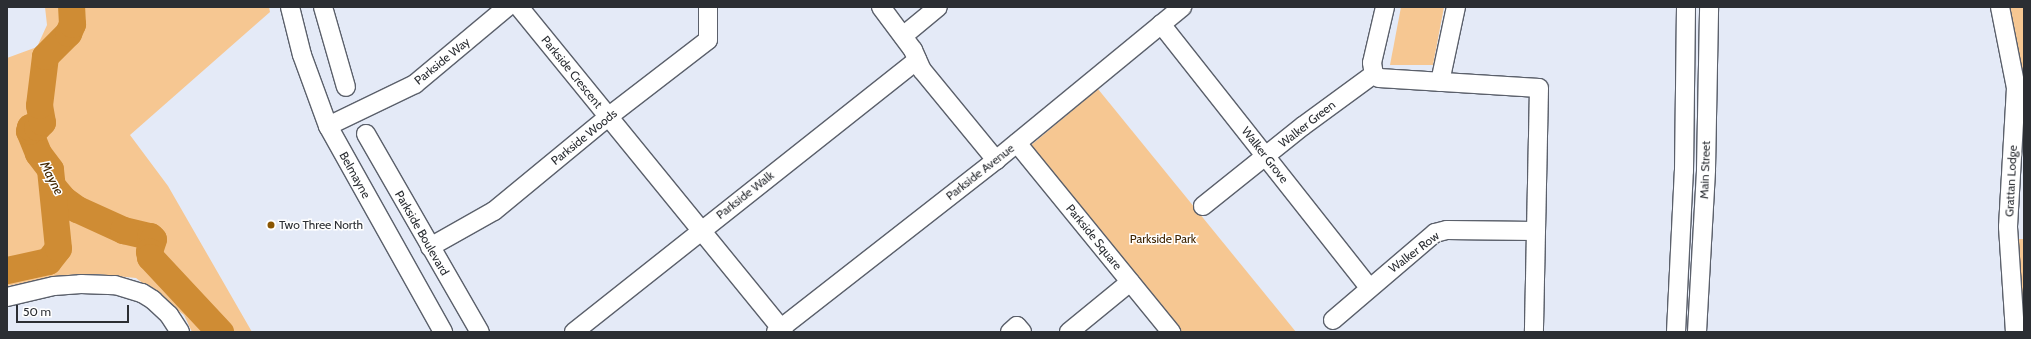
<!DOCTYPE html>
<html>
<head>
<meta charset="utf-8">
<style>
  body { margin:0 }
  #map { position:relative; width:2031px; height:339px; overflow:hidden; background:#e4eaf7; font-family:Cabin,sans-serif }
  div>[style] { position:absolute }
  .green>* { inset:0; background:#f6c792 }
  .river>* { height:27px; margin:-13.5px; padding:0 13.5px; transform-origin:13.5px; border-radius:13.5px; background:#cf8c34 }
  .roads { filter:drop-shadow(1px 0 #5b606b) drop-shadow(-1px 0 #5b606b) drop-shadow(0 1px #5b606b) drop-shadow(0 -1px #5b606b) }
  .minor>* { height:18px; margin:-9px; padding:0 9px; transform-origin:9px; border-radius:9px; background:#fff }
  .dots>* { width:11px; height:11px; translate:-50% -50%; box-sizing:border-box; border:2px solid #fff; border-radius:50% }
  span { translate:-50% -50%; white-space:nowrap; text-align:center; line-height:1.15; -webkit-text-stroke:3px #fff; paint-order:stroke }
  .street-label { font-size:12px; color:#2b2e33 }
  .poi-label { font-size:12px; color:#2b2e33 }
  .left { translate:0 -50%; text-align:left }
  .park-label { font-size:12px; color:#3f2400 }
  .water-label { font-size:13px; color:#412601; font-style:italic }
  .frame { position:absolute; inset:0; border:8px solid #2b2e33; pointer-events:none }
  .scale { position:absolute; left:16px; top:305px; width:113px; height:18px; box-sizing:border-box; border:2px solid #2b2e33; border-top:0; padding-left:5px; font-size:12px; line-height:14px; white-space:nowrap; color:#2b2e33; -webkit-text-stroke:3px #fff; paint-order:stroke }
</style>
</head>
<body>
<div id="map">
  <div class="green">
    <div style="clip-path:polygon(45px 7px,269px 7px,270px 12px,130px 135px,168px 186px,252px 332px,192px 332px,184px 315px,136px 278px,96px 274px,65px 275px,7px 286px,7px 58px,37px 47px,47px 25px)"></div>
    <div style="clip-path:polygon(1401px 7px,1444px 7px,1433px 65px,1390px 65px)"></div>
    <div style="clip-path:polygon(2007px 7px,2024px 7px,2024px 96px)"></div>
    <div style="clip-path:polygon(1098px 89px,1296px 332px,1182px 332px,1030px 146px)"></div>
    <div style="clip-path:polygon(2016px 239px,2024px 239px,2024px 332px,2023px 332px)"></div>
  </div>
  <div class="river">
    <div style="left:53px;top:187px;width:16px;rotate:50deg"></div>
    <div style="left:63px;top:199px;width:17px;rotate:36deg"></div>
    <div style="left:77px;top:209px;width:51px;rotate:24.5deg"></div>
    <div style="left:123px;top:230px;width:28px;rotate:13deg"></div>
    <div style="left:150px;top:236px;width:4px;rotate:45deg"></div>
    <div style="left:153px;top:239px;width:13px;rotate:108deg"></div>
    <div style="left:149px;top:251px;width:6px;rotate:81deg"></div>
    <div style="left:150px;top:257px;width:103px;rotate:47deg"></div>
    <div style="left:7px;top:270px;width:42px;rotate:-12.4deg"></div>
    <div style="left:48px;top:261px;width:16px;rotate:-52deg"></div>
    <div style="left:58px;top:248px;width:79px;rotate:-95.8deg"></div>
    <div style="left:50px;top:169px;width:20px;rotate:-127deg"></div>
    <div style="left:38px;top:153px;width:24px;rotate:-112deg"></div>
    <div style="left:29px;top:131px;width:4px;rotate:-76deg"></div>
    <div style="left:30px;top:127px;width:7px"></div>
    <div style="left:37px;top:127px;width:7px;rotate:-45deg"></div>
    <div style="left:42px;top:122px;width:17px;rotate:-100deg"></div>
    <div style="left:39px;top:105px;width:49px;rotate:-83deg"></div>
    <div style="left:45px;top:56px;width:33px;rotate:-45deg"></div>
    <div style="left:68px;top:33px;width:10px;rotate:-66deg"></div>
    <div style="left:72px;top:24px;width:17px;rotate:-93deg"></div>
  </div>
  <div class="roads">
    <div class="minor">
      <div style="left:290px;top:7px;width:49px;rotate:76deg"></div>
      <div style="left:302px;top:55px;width:76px;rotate:69.9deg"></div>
      <div style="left:328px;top:126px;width:236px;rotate:60.8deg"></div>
      <div style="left:323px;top:7px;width:83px;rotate:74deg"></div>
      <div style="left:519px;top:7px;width:419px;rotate:50.8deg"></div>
      <div style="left:881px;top:7px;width:54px;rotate:53.3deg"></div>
      <div style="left:913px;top:50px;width:22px;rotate:66deg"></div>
      <div style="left:922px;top:70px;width:117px;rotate:50.6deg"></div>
      <div style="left:1385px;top:7px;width:57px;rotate:103.1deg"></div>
      <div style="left:1372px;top:63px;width:11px;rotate:80deg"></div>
      <div style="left:1374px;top:74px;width:6px;rotate:39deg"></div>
      <div style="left:1379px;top:78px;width:160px;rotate:3.6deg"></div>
      <div style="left:1539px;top:88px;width:244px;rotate:91.2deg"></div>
      <div style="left:2000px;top:7px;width:83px;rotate:78.8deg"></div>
      <div style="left:2016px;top:88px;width:139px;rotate:93.3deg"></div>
      <div style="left:2008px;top:227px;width:105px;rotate:86.2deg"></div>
      <div style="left:1161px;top:24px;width:335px;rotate:51.7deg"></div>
      <div style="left:903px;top:36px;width:45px;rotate:-39.6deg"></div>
      <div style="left:1440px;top:82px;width:77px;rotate:-78deg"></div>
      <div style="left:328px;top:126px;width:97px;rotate:-25.8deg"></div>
      <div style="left:415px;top:84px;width:120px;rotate:-39.9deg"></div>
      <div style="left:366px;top:134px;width:228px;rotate:60.1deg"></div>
      <div style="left:1017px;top:143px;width:244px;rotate:50.8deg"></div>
      <div style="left:1203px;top:206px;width:128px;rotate:-38.7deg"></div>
      <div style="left:1303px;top:126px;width:88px;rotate:-36.2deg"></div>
      <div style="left:430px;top:247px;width:73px;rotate:-29.4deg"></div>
      <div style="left:494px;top:211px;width:148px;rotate:-39.5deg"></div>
      <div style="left:608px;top:117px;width:126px;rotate:-37.6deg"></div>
      <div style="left:708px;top:40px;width:33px;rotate:-90deg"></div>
      <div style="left:7px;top:297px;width:48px;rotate:-13.2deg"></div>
      <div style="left:54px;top:286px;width:27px;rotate:-4deg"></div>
      <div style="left:81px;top:284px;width:34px;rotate:2deg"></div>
      <div style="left:115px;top:285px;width:28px;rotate:17deg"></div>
      <div style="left:142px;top:293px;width:13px;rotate:32deg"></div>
      <div style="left:153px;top:300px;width:22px;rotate:43deg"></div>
      <div style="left:169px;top:315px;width:20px;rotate:57deg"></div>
      <div style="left:1333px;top:320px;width:134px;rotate:-40.5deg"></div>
      <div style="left:1435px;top:233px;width:12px;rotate:-14deg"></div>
      <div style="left:1447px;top:230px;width:89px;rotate:0.6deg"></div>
      <div style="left:574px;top:332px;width:438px;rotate:-38.4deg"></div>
      <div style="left:776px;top:332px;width:279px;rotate:-38deg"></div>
      <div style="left:996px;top:160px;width:241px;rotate:-39.4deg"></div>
      <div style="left:1010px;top:332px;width:9px;rotate:-41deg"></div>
      <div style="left:1017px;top:326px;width:8px;rotate:50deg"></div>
      <div style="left:1069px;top:332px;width:79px;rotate:-39.3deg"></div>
      <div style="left:1676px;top:332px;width:161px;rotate:-87.2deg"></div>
      <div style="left:1684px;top:171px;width:164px;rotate:-89.3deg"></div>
      <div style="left:1697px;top:332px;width:163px;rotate:-86.8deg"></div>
      <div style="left:1706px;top:169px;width:162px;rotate:-88.9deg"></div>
    </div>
  </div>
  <div class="dots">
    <div style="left:271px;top:225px;background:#8a5602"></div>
  </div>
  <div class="street-label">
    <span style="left:442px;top:61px;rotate:-39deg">Parkside Way</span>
    <span style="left:572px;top:72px;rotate:51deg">Parkside Crescent</span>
    <span style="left:1307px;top:124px;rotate:-38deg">Walker Green</span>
    <span style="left:584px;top:137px;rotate:-39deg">Parkside Woods</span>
    <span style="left:1265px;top:155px;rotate:52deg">Walker Grove</span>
    <span style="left:1705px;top:170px;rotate:-88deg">Main Street</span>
    <span style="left:980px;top:172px;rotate:-38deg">Parkside Avenue</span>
    <span style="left:355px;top:175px;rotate:61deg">Belmayne</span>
    <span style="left:2011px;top:181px;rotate:-87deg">Grattan Lodge</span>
    <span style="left:745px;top:195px;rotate:-38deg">Parkside Walk</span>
    <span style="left:422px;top:233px;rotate:60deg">Parkside Boulevard</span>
    <span style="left:1094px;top:237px;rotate:51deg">Parkside Square</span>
    <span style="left:1414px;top:252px;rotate:-37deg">Walker Row</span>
  </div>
  <div class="poi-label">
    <span class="left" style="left:279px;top:225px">Two Three North</span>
  </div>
  <div class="park-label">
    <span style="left:1163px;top:239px">Parkside Park</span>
  </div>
  <div class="water-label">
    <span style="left:52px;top:178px;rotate:63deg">Mayne</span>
  </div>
  <div class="frame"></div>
  <div class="scale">50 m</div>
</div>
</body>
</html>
